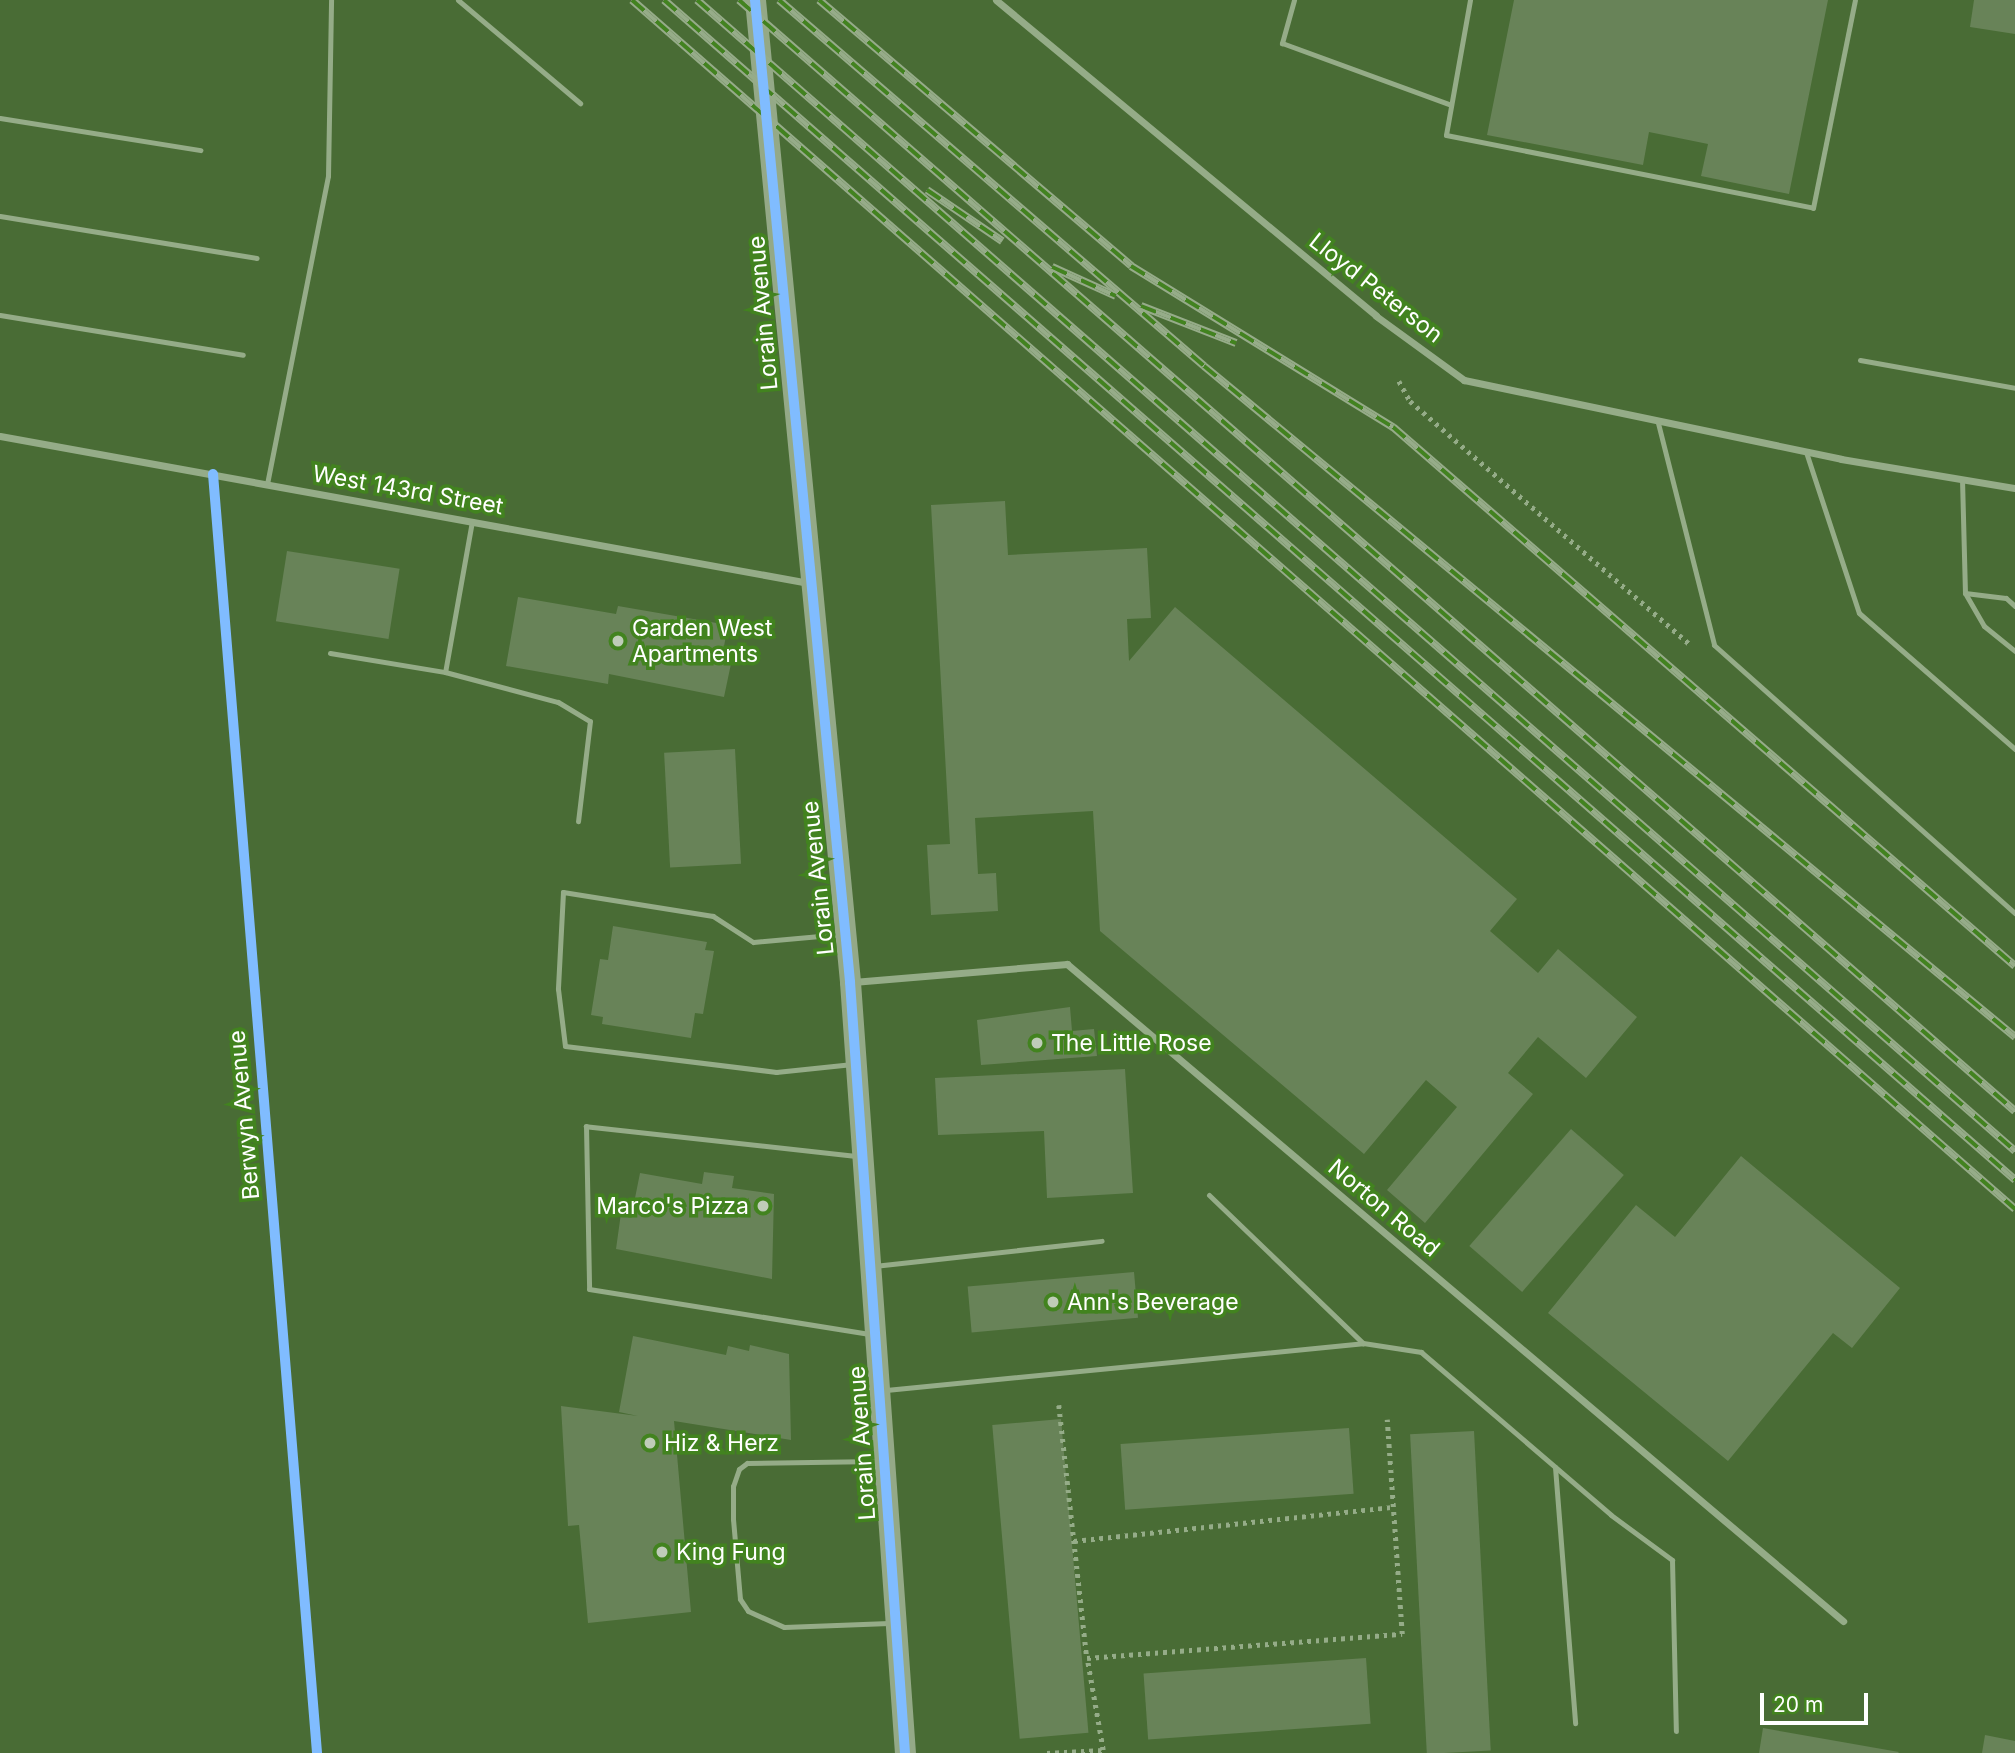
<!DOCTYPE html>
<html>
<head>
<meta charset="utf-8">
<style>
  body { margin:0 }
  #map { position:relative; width:2015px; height:1753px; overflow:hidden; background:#496c35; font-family:Inter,sans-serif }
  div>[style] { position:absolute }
  .building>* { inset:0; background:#688358; transform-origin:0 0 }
  .path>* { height:4.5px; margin-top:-2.25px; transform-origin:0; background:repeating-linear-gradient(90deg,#95ac88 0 3.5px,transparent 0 8.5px) }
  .service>* { height:5px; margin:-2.5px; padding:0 2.5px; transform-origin:2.5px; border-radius:2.5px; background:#95ac88 }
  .minor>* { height:7px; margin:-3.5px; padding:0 3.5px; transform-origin:3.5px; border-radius:3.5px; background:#95ac88 }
  .primary>* { height:21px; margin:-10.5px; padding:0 10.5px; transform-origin:10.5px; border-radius:10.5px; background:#94a987 }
  .rail>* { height:8px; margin-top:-4px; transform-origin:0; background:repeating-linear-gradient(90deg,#42831f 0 16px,#96ac89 0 32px); box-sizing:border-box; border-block:2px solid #96ac89 }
  .cycleway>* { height:10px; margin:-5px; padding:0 5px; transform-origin:5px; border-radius:5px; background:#80bcff }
  .dots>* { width:19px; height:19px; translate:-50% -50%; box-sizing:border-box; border:4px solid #42831f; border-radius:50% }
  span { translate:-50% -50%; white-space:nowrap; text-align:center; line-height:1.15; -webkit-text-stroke:7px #42831f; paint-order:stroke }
  .street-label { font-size:23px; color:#fff }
  .poi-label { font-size:23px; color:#fff }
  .left { translate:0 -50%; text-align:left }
  .right { translate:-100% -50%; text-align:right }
  .scale { position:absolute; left:1760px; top:1693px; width:108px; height:32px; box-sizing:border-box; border:4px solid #fff; border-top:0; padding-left:9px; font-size:21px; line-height:24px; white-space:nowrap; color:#fff; -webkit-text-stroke:5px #42831f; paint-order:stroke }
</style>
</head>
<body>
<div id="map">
  <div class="building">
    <div style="clip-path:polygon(1514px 0,1828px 0,1789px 194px,1701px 176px,1708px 144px,1649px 132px,1643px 165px,1487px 135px)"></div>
    <div style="clip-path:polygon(1974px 0,2015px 0,2015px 34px,1970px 27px)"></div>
    <div style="clip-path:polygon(1005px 501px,1008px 555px,1147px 548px,1151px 618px,1127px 619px,1129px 661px,1175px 607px,1517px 899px,1490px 931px,1538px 973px,1558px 949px,1637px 1017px,1586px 1078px,1538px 1037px,1508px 1073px,1533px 1094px,1425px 1223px,1387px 1190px,1457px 1107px,1426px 1080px,1364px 1154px,1100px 931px,1093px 811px,975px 818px,978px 874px,996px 873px,998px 911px,931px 915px,927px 845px,950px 844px,931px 505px)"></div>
    <div style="left:287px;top:551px;width:114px;height:71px;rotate:9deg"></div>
    <div style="clip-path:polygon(518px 597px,616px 614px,618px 606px,728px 625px,722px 657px,732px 659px,724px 697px,609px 674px,608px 684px,506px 666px)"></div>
    <div style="left:735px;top:749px;width:115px;height:71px;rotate:87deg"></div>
    <div style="clip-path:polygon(613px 926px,707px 942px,705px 950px,714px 951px,703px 1014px,695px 1013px,691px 1038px,602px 1024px,603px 1017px,591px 1015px,600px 959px,608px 960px)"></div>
    <div style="clip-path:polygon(1070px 1007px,1072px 1031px,1094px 1029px,1097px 1056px,981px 1065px,977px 1020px)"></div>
    <div style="clip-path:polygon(1125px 1069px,1133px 1193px,1047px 1198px,1044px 1131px,938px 1135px,935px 1078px)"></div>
    <div style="left:1571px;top:1129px;width:70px;height:155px;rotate:41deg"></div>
    <div style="clip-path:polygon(1741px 1156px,1900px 1288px,1852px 1348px,1833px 1333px,1728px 1461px,1548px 1313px,1636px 1205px,1675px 1237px)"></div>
    <div style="clip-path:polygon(704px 1172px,734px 1176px,732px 1188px,774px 1194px,772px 1279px,616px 1249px,622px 1206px,633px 1208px,640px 1173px,702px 1184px)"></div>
    <div style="left:1134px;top:1272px;width:46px;height:167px;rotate:85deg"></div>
    <div style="clip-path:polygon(633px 1336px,726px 1355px,728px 1346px,749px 1351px,750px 1345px,789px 1354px,791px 1440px,674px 1421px,691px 1612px,588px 1623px,579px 1525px,568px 1526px,561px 1406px,638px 1416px,619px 1412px)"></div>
    <div style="left:1061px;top:1419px;width:315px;height:69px;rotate:85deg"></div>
    <div style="left:1349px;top:1428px;width:66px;height:229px;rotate:86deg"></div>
    <div style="left:1474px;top:1431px;width:320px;height:64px;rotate:87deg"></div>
    <div style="left:1366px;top:1658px;width:66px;height:223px;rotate:86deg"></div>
    <div style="clip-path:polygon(1763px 1728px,1899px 1752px,1898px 1753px,1759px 1753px)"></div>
    <div style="clip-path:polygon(1985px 1735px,2015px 1741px,2015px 1753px,1982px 1753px)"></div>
  </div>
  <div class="path">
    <div style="left:1399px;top:381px;width:23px;rotate:61deg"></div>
    <div style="left:1410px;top:401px;width:372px;rotate:41deg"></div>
    <div style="left:1059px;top:1405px;width:255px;rotate:83.7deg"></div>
    <div style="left:1087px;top:1658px;width:316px;rotate:-4.4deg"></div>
    <div style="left:1402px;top:1634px;width:215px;rotate:-94deg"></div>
    <div style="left:1074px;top:1541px;width:321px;rotate:-6.1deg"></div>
    <div style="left:1047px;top:1753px;width:56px;rotate:-3.1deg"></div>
    <div style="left:1103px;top:1750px;width:93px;rotate:-99.9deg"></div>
  </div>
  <div class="service">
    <div style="left:458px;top:0;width:160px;rotate:40.2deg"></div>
    <div style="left:1294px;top:0;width:45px;rotate:105.6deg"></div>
    <div style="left:1282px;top:43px;width:180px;rotate:20.1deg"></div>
    <div style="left:1470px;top:0;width:137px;rotate:100.1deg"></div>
    <div style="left:1446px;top:135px;width:374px;rotate:11.2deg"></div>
    <div style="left:1813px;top:208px;width:212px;rotate:-78.6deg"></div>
    <div style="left:0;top:118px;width:203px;rotate:9.1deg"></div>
    <div style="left:0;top:216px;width:260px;rotate:9.3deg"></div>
    <div style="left:0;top:315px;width:246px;rotate:9.3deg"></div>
    <div style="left:1860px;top:360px;width:158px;rotate:10.2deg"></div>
    <div style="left:1658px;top:423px;width:229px;rotate:75.8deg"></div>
    <div style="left:1714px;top:645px;width:403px;rotate:41.7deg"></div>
    <div style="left:1806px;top:452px;width:169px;rotate:71.8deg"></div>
    <div style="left:1859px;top:613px;width:207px;rotate:41.1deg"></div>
    <div style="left:1962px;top:479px;width:114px;rotate:88.5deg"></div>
    <div style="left:1965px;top:593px;width:38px;rotate:60deg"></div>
    <div style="left:1984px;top:626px;width:40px;rotate:39deg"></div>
    <div style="left:267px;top:484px;width:314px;rotate:-78.8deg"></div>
    <div style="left:328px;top:176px;width:176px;rotate:-89deg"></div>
    <div style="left:472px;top:521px;width:153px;rotate:100.1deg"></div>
    <div style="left:445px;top:672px;width:117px;rotate:14.9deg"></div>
    <div style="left:558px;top:702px;width:37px;rotate:31deg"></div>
    <div style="left:590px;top:721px;width:101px;rotate:96.8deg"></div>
    <div style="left:1965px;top:593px;width:41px;rotate:7deg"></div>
    <div style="left:2006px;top:598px;width:12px;rotate:42deg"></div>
    <div style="left:330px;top:653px;width:117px;rotate:9.4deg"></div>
    <div style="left:842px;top:934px;width:89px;rotate:174.9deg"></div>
    <div style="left:753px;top:942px;width:48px;rotate:-147deg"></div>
    <div style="left:713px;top:916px;width:152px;rotate:-170.9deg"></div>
    <div style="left:563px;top:892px;width:97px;rotate:93deg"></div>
    <div style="left:558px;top:989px;width:57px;rotate:83deg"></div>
    <div style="left:565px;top:1046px;width:213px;rotate:7deg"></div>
    <div style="left:776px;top:1072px;width:77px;rotate:-5.9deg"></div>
    <div style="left:856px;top:1156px;width:272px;rotate:-173.7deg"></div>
    <div style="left:586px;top:1126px;width:163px;rotate:88.9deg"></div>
    <div style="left:589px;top:1289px;width:284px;rotate:9.1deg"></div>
    <div style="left:1209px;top:1195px;width:214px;rotate:43.9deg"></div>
    <div style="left:874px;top:1266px;width:229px;rotate:-6.3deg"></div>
    <div style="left:886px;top:1390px;width:479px;rotate:-5.6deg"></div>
    <div style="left:1363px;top:1343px;width:59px;rotate:8.8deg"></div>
    <div style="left:1421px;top:1352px;width:250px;rotate:40.6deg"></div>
    <div style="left:1611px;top:1515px;width:76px;rotate:36.4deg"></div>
    <div style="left:1672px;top:1560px;width:171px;rotate:88.7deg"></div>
    <div style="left:878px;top:1461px;width:131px;rotate:179.1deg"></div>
    <div style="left:747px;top:1463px;width:10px;rotate:143deg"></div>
    <div style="left:739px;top:1469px;width:18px;rotate:109deg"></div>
    <div style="left:733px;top:1486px;width:33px;rotate:90deg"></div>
    <div style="left:733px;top:1519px;width:80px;rotate:85deg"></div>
    <div style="left:740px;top:1599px;width:14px;rotate:56deg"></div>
    <div style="left:748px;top:1611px;width:39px;rotate:24deg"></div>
    <div style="left:784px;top:1627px;width:105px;rotate:-2.2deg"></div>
    <div style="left:1555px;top:1467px;width:257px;rotate:85.5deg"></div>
  </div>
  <div class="minor">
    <div style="left:996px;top:0;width:494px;rotate:39.7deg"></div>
    <div style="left:1376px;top:316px;width:109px;rotate:36deg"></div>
    <div style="left:1464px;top:380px;width:385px;rotate:11.8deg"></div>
    <div style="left:1841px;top:459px;width:176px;rotate:9.5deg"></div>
    <div style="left:0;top:436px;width:822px;rotate:10.3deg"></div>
    <div style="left:213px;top:474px;width:1283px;rotate:85.35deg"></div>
    <div style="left:853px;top:982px;width:215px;rotate:-4.8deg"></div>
    <div style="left:1067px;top:964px;width:1017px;rotate:40.25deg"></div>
  </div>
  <div class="primary">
    <div style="left:755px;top:0;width:987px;rotate:84.47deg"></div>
    <div style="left:850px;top:982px;width:773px;rotate:85.92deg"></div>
  </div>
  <div class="rail">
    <div style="left:632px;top:0;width:1837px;rotate:41.16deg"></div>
    <div style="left:664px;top:0;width:1794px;rotate:41.13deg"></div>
    <div style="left:697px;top:0;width:1750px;rotate:41.13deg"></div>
    <div style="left:739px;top:0;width:1692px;rotate:41.05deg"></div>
    <div style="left:779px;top:0;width:561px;rotate:40.73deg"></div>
    <div style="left:1204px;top:366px;width:1053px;rotate:39.6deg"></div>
    <div style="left:819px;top:0;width:410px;rotate:40.4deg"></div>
    <div style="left:1131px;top:266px;width:308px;rotate:31.6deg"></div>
    <div style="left:1393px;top:427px;width:823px;rotate:40.91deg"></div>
    <div style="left:927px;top:190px;width:91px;rotate:34.2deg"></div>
    <div style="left:1052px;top:267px;width:70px;rotate:24.4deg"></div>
    <div style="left:1141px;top:306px;width:102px;rotate:21.3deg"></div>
  </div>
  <div class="cycleway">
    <div style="left:755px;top:0;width:987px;rotate:84.47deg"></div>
    <div style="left:850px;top:982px;width:773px;rotate:85.92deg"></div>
    <div style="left:213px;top:474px;width:1283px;rotate:85.35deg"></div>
  </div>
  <div class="dots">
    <div style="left:618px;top:641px;background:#bfccb8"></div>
    <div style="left:1037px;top:1043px;background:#bfccb8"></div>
    <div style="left:763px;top:1206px;background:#bfccb8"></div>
    <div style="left:1053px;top:1302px;background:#bfccb8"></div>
    <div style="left:650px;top:1443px;background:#bfccb8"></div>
    <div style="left:662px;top:1552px;background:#bfccb8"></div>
  </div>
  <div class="street-label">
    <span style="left:1376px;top:288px;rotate:38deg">Lloyd Peterson</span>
    <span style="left:763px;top:313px;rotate:-95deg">Lorain Avenue</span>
    <span style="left:408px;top:490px;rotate:10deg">West 143rd Street</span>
    <span style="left:818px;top:878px;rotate:-96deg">Lorain Avenue</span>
    <span style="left:244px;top:1115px;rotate:-95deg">Berwyn Avenue</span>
    <span style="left:1384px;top:1208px;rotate:40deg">Norton Road</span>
    <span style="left:862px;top:1443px;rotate:-94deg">Lorain Avenue</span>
  </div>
  <div class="poi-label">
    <span class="left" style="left:632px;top:641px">Garden West<br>Apartments</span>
    <span class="left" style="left:1051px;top:1043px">The Little Rose</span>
    <span class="right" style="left:749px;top:1206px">Marco's Pizza</span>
    <span class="left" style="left:1067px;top:1302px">Ann's Beverage</span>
    <span class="left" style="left:664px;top:1443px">Hiz &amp; Herz</span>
    <span class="left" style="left:676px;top:1552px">King Fung</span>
  </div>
  <div class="scale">20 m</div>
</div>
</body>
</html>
